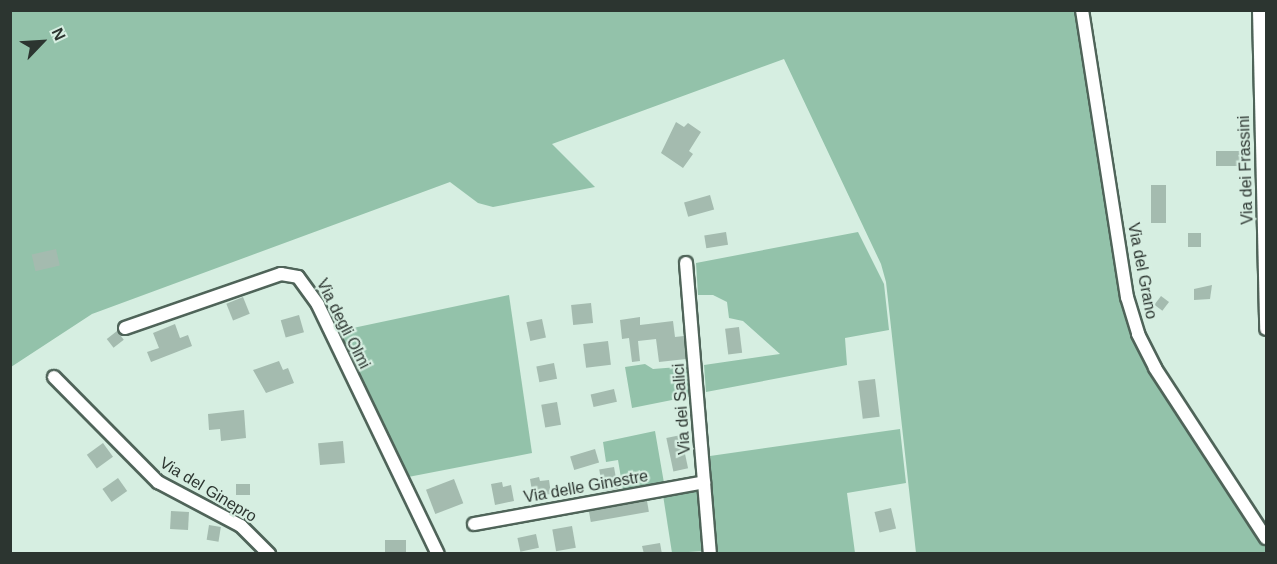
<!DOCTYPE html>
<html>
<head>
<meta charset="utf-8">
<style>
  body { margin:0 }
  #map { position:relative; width:1277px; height:564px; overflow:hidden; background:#d6eee1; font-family:Arial,sans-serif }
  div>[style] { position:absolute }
  .green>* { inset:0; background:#93c2aa }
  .building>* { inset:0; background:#a4bbaf; transform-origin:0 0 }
  .roads { filter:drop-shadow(2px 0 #4f6459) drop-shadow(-2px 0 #4f6459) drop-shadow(0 2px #4f6459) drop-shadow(0 -2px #4f6459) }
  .street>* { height:12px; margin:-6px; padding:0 6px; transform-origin:6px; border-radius:6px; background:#fff }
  span { translate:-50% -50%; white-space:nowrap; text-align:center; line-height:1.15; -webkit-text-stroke:4.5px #d6eee1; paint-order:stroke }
  .street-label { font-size:16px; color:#2c3530 }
  .frame { position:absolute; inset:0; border:12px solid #2c3530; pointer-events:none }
  .north { position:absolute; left:12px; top:12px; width:60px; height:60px; -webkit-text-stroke:4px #d6eee1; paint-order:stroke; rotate:65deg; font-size:16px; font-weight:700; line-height:24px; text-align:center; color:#2c3530 }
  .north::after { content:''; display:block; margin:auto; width:21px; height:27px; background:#2c3530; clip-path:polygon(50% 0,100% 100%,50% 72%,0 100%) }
</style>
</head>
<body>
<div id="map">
  <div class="green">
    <div style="clip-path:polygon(11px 11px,1075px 11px,1118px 283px,1127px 313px,1179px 411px,1266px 544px,1266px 553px,916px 553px,886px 282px,881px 264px,784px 59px,552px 144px,595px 187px,493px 207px,478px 203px,450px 182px,92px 314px,11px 367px)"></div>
    <div style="clip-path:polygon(858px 232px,884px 284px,889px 330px,845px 338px,847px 365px,706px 392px,704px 365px,780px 354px,743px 321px,729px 318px,727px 302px,713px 295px,698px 295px,696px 263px)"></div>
    <div style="clip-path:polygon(509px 295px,532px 453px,403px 478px,334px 332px)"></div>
    <div style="clip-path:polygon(645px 364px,653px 369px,691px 366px,692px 396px,632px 408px,625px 367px)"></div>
    <div style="clip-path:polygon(900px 429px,906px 483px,847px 493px,855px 553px,716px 553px,710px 456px)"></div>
    <div style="clip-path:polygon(655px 431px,664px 483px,623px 490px,618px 460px,606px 462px,603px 442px)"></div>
    <div style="clip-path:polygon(700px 489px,705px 551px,672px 553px,663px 495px)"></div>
  </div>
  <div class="building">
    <div style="clip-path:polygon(676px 122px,684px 127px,688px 123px,701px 132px,689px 151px,693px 154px,683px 168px,661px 153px)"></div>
    <div style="left:1242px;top:151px;width:15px;height:26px;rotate:90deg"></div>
    <div style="left:1151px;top:185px;width:15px;height:38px"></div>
    <div style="left:710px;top:195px;width:15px;height:27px;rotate:74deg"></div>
    <div style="left:726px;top:232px;width:13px;height:22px;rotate:81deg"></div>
    <div style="left:1188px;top:233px;width:13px;height:14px"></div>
    <div style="left:56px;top:249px;width:17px;height:25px;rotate:77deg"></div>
    <div style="clip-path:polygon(1212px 285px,1210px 299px,1194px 300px,1194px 289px)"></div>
    <div style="left:1161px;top:296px;width:10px;height:11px;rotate:37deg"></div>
    <div style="left:243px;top:297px;width:18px;height:18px;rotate:68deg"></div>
    <div style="left:591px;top:303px;width:20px;height:20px;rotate:84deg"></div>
    <div style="left:299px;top:315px;width:18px;height:19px;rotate:74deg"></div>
    <div style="clip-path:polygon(640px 317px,640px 325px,673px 321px,675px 337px,684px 336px,686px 359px,659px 362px,656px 339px,638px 341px,640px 361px,632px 362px,629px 338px,622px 339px,620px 320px)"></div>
    <div style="left:542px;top:319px;width:19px;height:16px;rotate:78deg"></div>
    <div style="clip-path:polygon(175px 324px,180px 338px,188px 335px,192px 346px,151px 362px,147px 352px,159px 348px,153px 333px)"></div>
    <div style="left:739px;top:327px;width:26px;height:14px;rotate:83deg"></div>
    <div style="left:117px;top:331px;width:11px;height:13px;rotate:52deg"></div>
    <div style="left:608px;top:341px;width:24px;height:25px;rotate:83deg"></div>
    <div style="clip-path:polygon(279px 361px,283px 370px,288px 368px,294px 383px,266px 393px,253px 370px)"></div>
    <div style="left:554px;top:363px;width:16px;height:18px;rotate:79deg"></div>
    <div style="left:875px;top:379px;width:38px;height:17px;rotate:83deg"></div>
    <div style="left:614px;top:389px;width:13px;height:24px;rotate:77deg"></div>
    <div style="left:557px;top:402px;width:23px;height:16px;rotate:80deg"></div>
    <div style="clip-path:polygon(244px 410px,246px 438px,221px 441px,220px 429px,209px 430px,208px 414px)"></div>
    <div style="left:681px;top:435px;width:34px;height:15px;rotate:78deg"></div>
    <div style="left:343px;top:441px;width:22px;height:25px;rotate:85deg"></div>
    <div style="left:103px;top:443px;width:17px;height:20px;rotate:54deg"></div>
    <div style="left:595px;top:449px;width:14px;height:26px;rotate:73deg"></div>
    <div style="left:614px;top:467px;width:22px;height:15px;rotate:80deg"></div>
    <div style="clip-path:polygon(539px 477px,540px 481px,549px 480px,551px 494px,533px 497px,530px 479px)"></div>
    <div style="left:118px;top:478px;width:16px;height:19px;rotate:55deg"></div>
    <div style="left:454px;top:479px;width:26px;height:30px;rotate:69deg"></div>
    <div style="clip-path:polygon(502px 482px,503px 487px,511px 485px,514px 501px,495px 505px,491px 484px)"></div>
    <div style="left:250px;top:484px;width:11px;height:14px;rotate:90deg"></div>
    <div style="left:647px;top:501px;width:11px;height:59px;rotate:80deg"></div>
    <div style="left:891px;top:508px;width:21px;height:17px;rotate:76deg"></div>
    <div style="left:171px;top:511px;width:18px;height:18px;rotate:3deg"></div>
    <div style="left:209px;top:525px;width:12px;height:15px;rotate:9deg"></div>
    <div style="left:572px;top:526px;width:22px;height:20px;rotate:80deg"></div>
    <div style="left:536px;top:534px;width:14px;height:19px;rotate:78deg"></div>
    <div style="left:385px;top:540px;width:21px;height:14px"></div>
    <div style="clip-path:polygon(660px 543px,662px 554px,644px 554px,642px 546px)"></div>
  </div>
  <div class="roads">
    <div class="street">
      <div style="left:1082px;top:10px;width:291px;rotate:81.1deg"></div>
      <div style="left:1127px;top:297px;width:39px;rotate:73deg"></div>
      <div style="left:1138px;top:334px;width:38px;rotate:63deg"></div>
      <div style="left:1155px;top:368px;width:203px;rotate:56.9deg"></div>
      <div style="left:1259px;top:10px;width:319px;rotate:88.7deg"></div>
      <div style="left:686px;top:263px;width:292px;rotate:85.3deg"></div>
      <div style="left:125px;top:328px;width:165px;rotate:-19.1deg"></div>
      <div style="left:281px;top:274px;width:17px;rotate:10deg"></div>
      <div style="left:298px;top:277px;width:34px;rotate:54deg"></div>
      <div style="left:318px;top:305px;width:276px;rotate:64.3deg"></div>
      <div style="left:54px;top:377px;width:148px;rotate:45.3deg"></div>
      <div style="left:158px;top:482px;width:94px;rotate:27.9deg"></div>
      <div style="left:241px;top:526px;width:40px;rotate:45deg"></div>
      <div style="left:474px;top:524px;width:234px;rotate:-10.3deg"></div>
    </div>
  </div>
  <div class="street-label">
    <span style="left:1246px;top:170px;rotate:-92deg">Via dei Frassini</span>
    <span style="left:1142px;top:271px;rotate:79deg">Via del Grano</span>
    <span style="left:343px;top:324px;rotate:63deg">Via degli Olmi</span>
    <span style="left:682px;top:409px;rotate:-94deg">Via dei Salici</span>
    <span style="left:586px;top:487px;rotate:-10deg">Via delle Ginestre</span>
    <span style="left:208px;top:490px;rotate:31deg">Via del Ginepro</span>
  </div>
  <div class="frame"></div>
  <div class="north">N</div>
</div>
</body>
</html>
